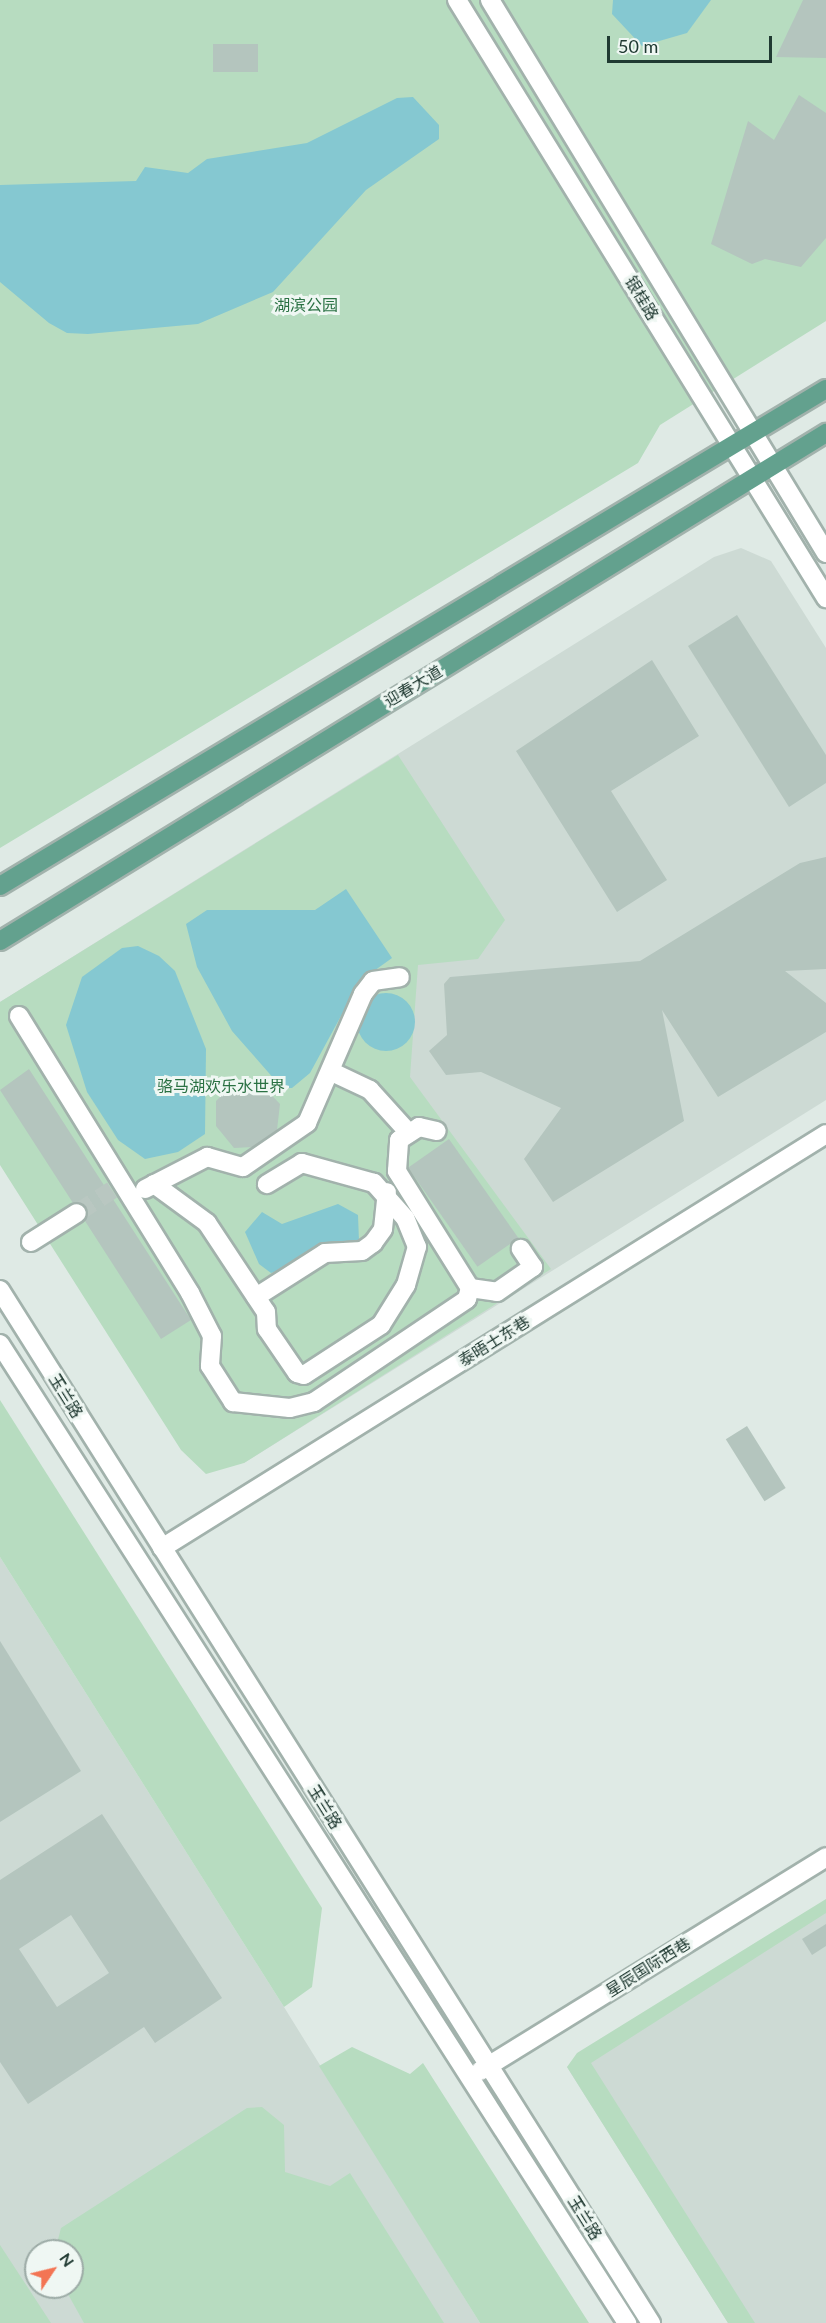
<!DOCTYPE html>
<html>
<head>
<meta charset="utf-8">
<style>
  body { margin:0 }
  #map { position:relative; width:826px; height:2323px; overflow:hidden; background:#dfeae5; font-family:Lato,"Noto Sans SC",sans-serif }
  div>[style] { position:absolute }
  .built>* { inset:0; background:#cddad4 }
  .green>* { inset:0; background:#b7dcc0 }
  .water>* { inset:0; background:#85c8d1 }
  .round { border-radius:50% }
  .building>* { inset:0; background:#b4c5be; transform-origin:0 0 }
  .minor-tunnel>* { height:18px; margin-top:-9px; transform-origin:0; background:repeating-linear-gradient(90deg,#b9c7c1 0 18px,transparent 0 27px) }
  .roads { filter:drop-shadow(2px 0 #a2b2ac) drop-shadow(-2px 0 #a2b2ac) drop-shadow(0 2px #a2b2ac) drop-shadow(0 -2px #a2b2ac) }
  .minor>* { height:18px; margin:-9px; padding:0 9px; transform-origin:9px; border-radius:9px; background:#fff }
  .major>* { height:18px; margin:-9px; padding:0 9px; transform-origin:9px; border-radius:9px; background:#63a18e }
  span { translate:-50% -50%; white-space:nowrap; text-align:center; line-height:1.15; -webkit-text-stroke:6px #eff7f3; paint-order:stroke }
  .street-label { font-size:16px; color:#203a32 }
  .park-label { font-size:16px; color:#2a7143 }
  .north { position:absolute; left:24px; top:2239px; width:60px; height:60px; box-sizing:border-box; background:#eff7f3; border:2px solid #9caba6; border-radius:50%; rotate:55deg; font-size:16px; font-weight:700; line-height:24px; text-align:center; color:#203a32 }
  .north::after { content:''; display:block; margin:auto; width:21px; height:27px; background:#f37554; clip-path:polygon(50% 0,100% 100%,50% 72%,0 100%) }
  .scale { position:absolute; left:607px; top:36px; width:165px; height:27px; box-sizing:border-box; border:3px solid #203a32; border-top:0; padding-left:8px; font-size:18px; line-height:21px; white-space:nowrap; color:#203a32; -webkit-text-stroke:4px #eff7f3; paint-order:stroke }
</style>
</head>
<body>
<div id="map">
  <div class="built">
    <div style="clip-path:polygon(741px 548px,771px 561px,826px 648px,826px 1100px,244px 1463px,0 1002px,714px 557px)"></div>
    <div style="clip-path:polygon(evenodd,0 1557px,284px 2007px,480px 2323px,0 2323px,0 1557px,36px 2251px,72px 2251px,72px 2287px,36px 2287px,36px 2251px)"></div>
    <div style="clip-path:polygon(826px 1908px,826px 2323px,728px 2323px,567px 2067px)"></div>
  </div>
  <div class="green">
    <div style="clip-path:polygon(0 0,826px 0,826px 321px,660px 425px,638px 463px,0 848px)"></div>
    <div style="clip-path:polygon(398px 755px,505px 920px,478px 959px,418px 965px,410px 1077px,551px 1269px,244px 1463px,206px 1474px,181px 1450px,0 1165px,0 1002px)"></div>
    <div style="clip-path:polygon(0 1400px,322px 1908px,312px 1987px,284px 2007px,0 1557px)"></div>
    <div style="clip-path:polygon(826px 1899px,826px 1913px,591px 2063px,755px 2323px,728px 2323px,567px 2067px,577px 2053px)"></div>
    <div style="clip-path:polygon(352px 2047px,410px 2074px,423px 2063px,589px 2323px,480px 2323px,319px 2066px)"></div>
    <div style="clip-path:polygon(262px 2107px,284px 2125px,285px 2172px,330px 2186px,350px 2173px,444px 2323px,84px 2323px,64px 2287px,72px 2287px,72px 2251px,55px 2251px,61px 2228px,247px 2108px)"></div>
    <div style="clip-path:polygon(0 2245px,51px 2323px,0 2323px)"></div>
  </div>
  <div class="water">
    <div style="clip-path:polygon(613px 0,711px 0,687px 33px,642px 46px,612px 14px)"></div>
    <div style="clip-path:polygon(413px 97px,439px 125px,439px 139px,366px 190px,273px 292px,198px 324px,88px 334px,67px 333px,49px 323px,0 282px,0 185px,136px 181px,145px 167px,188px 173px,207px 159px,307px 143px,397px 98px)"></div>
    <div style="clip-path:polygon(346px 889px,392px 958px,360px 981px,310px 1073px,292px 1088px,282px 1088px,232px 1031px,197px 967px,186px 924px,207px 910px,315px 910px)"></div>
    <div style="clip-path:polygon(138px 946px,159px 956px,175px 971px,206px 1049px,205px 1134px,178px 1152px,145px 1159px,118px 1140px,87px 1092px,66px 1025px,82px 977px,122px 948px)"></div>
    <div class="round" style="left:357px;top:993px;width:58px;height:58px"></div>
    <div style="clip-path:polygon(338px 1204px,358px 1215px,359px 1241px,322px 1244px,297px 1265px,271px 1273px,259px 1264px,245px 1232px,262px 1212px,282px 1224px)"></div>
  </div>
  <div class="building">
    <div style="clip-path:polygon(803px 0,826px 0,826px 58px,776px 57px)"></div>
    <div style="left:213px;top:44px;width:45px;height:28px"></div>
    <div style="clip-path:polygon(799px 95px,826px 113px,826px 238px,801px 267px,765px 259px,752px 264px,711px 244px,748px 121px,774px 140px)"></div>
    <div style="clip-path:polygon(737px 615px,826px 755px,826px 783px,789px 807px,688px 646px)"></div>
    <div style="clip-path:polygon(652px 660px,699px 736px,611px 791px,667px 880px,617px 912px,516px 751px)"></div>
    <div style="clip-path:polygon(826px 857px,826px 969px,785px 971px,826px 1003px,826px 1032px,718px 1097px,662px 1010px,684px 1121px,553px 1202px,524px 1159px,561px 1108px,481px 1072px,446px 1075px,429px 1051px,447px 1035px,444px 984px,450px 977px,640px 961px,800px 863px)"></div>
    <div style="clip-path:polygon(29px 1069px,191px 1320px,161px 1339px,85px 1221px,86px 1207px,73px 1203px,0 1090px)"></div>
    <div style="clip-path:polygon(233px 1084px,261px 1084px,280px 1104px,277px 1130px,253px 1147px,234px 1148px,216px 1126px,216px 1101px)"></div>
    <div style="left:449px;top:1139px;width:121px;height:50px;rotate:55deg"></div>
    <div style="left:747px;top:1426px;width:73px;height:25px;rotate:58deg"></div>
    <div style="clip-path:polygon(0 1641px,81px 1771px,0 1822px)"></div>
    <div style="clip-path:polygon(evenodd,102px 1814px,222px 1998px,155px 2043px,144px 2027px,28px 2104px,0 2062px,0 1880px,102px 1814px,71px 1915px,109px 1973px,57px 2007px,19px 1949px,71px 1915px)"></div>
    <div style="clip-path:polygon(826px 1924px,826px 1946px,812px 1955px,802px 1939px)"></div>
  </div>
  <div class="minor-tunnel">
    <div style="left:77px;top:1213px;width:42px;rotate:-33.3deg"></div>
  </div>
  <div class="roads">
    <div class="minor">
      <div style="left:457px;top:0;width:703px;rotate:58.32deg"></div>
      <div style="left:490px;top:0;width:647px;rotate:58.72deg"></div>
      <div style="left:19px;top:1016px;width:326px;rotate:58.3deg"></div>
      <div style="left:190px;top:1293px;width:48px;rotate:62.9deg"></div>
      <div style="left:212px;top:1336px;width:30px;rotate:94deg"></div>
      <div style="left:210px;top:1366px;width:43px;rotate:57.4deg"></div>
      <div style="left:233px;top:1402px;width:57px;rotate:6deg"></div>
      <div style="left:290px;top:1408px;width:25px;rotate:-14deg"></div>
      <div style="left:314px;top:1402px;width:184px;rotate:-33.9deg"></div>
      <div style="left:467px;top:1299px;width:11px;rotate:-75deg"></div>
      <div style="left:470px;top:1288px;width:138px;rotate:-122deg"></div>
      <div style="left:397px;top:1171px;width:31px;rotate:-86deg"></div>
      <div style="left:399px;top:1140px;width:24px;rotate:-33deg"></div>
      <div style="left:419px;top:1127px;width:18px;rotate:13deg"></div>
      <div style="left:332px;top:1072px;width:42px;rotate:25.3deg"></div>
      <div style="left:370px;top:1090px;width:58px;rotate:47.8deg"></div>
      <div style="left:154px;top:1184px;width:66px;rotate:36.3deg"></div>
      <div style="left:207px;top:1223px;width:107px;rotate:56.5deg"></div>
      <div style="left:266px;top:1312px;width:17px;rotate:87deg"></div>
      <div style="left:267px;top:1329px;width:53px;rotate:55.7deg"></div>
      <div style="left:297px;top:1373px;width:7px;rotate:16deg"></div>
      <div style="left:304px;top:1375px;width:92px;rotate:-33deg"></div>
      <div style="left:381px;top:1325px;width:47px;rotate:-58deg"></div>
      <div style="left:406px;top:1285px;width:40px;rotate:-74deg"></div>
      <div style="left:417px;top:1247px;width:31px;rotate:-112deg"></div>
      <div style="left:405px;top:1218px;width:47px;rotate:-131.5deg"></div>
      <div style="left:374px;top:1183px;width:75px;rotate:-164.5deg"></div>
      <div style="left:302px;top:1163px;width:41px;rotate:149deg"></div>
      <div style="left:145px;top:1189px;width:70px;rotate:-27.3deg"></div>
      <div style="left:207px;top:1157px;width:37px;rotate:16deg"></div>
      <div style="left:243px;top:1167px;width:78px;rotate:-34.5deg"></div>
      <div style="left:307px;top:1123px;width:141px;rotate:-66.5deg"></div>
      <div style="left:363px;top:994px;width:16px;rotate:-52deg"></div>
      <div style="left:373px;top:981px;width:27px;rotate:-8deg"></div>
      <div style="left:31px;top:1242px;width:54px;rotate:-32.2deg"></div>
      <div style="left:470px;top:1288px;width:27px;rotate:8deg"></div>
      <div style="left:497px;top:1292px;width:44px;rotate:-34.8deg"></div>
      <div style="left:533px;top:1267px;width:22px;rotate:-124deg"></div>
      <div style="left:0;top:1290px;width:1221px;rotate:57.78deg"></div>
      <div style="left:256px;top:1297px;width:82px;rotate:-32.5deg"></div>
      <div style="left:325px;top:1253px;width:37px;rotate:-3deg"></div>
      <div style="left:362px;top:1251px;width:14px;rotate:-36deg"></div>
      <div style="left:373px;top:1243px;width:17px;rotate:-54deg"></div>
      <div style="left:383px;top:1229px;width:37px;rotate:-84deg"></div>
      <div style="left:0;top:1344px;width:1163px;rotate:57.36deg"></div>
      <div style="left:162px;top:1548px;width:782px;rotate:-31.94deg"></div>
      <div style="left:480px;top:2071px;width:407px;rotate:-31.7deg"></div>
    </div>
    <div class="major">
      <div style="left:0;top:886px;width:964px;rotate:-31.04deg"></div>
      <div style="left:0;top:941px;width:970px;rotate:-31.59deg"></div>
    </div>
  </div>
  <div class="street-label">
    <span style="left:642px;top:298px;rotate:59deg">银桂路</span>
    <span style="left:413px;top:686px;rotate:-31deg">迎春大道</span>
    <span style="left:494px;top:1341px;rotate:-32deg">泰晤士东巷</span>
    <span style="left:66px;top:1396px;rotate:58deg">玉兰路</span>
    <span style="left:325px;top:1807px;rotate:58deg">玉兰路</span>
    <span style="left:648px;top:1967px;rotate:-32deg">星辰国际西巷</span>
    <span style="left:585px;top:2218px;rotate:58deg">玉兰路</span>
  </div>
  <div class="park-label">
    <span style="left:306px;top:305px">湖滨公园</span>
    <span style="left:221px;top:1086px">骆马湖欢乐水世界</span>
  </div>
  <div class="north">N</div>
  <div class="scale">50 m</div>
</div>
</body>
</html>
